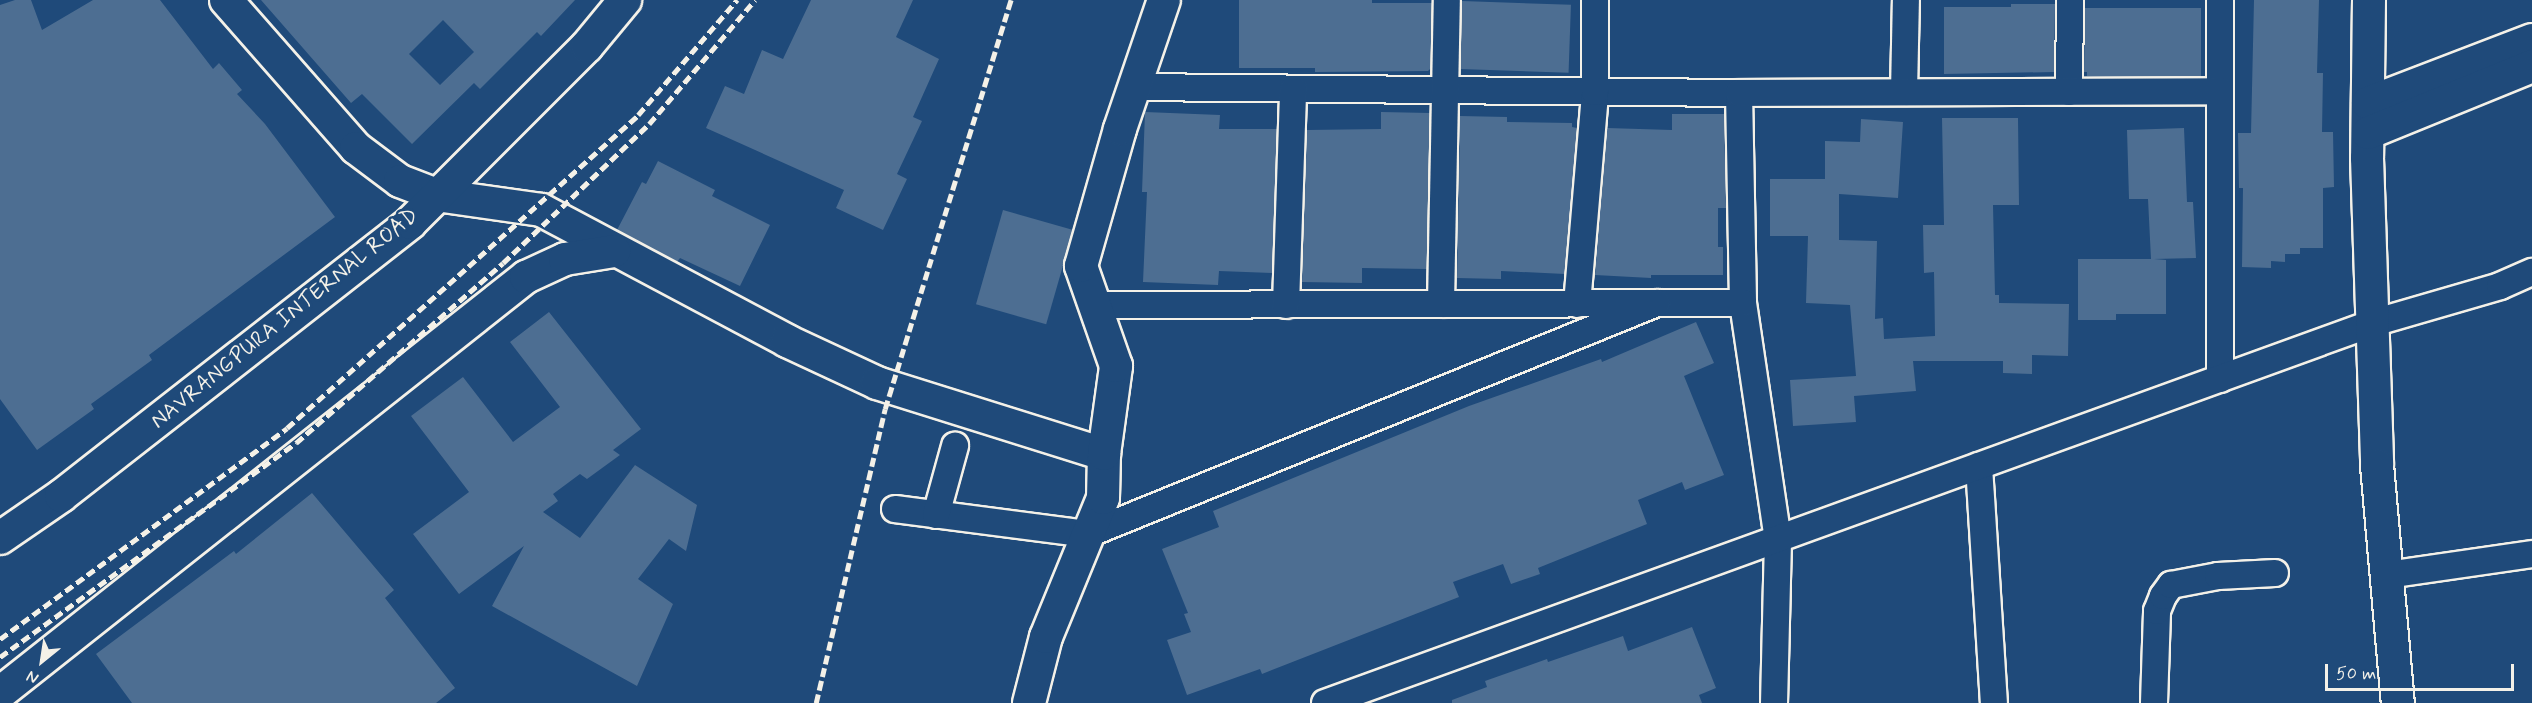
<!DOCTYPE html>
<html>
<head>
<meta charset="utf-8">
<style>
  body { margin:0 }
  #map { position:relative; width:2532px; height:703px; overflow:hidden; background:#1f4a7a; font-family:Mynerve,sans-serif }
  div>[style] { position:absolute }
  .building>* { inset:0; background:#4d6e92; transform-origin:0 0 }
  .roads { filter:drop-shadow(2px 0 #f4f1e8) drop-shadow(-2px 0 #f4f1e8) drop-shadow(0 2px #f4f1e8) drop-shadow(0 -2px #f4f1e8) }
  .minor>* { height:26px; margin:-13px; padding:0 13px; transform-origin:13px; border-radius:13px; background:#1f4a7a }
  .tertiary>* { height:32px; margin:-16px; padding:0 16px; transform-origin:16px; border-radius:16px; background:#1f4a7a }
  .rail>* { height:4.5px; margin-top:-2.25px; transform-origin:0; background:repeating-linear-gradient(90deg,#f4f1e8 0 9px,transparent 0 13.5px) }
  span { translate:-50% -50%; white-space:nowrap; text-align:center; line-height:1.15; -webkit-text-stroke:5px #1f4a7a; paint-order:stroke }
  .street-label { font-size:22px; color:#f4f1e8 }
  .north { position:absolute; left:12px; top:631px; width:60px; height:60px; -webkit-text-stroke:4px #1f4a7a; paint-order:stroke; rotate:210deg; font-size:16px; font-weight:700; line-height:24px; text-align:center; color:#f4f1e8 }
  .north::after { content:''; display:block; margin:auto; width:21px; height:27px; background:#f4f1e8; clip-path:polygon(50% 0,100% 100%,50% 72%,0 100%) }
  .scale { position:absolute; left:2325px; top:664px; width:189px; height:27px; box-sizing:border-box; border:3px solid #f4f1e8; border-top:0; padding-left:8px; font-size:18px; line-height:21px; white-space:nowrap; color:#f4f1e8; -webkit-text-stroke:4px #1f4a7a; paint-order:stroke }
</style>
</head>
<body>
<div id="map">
  <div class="building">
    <div style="clip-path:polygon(15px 0,31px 0,42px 30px,93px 0,160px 0,213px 69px,219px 63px,242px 90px,237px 94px,265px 124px,335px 217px,149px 355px,152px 360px,91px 404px,94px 409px,37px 450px,0 399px,0 5px)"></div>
    <div style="clip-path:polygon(evenodd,261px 0,575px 0,541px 36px,537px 32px,480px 89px,474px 83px,412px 144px,362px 94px,351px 103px,261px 0,443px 20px,474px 52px,440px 85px,409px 54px,443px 20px)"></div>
    <div style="clip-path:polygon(811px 0,913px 0,896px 37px,939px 59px,913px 117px,922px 121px,897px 174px,907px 179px,883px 230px,836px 208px,844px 190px,706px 128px,725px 86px,744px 94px,762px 50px,783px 59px)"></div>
    <div style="clip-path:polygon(1239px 0,1372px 0,1372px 3px,1432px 3px,1431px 68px,1428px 71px,1315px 72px,1315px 68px,1239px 68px)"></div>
    <div style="clip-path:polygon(2254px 0,2319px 0,2317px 73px,2323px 73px,2322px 132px,2333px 132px,2334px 187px,2323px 188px,2323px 248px,2300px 248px,2300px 254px,2285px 254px,2285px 262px,2271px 261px,2271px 268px,2242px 267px,2243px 188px,2239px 188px,2238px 133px,2251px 133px)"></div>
    <div style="left:1462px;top:1px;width:109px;height:68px;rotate:2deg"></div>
    <div style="clip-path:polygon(2011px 4px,2055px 4px,2054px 72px,1944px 74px,1944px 7px,2011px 7px)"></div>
    <div style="clip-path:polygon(2085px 8px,2201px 8px,2201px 76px,2087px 76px,2087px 72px,2084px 72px)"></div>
    <div style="clip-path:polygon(1145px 112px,1220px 115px,1219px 129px,1277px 129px,1272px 273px,1219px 271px,1218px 285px,1143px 282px,1147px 192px,1142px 192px)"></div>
    <div style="clip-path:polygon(1381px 112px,1430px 113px,1427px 269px,1362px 268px,1362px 283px,1302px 282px,1307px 130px,1381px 129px)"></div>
    <div style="clip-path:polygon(1672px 114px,1724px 114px,1726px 208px,1718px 208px,1718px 247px,1723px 247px,1723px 275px,1651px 275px,1651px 278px,1595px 275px,1607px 128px,1672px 130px)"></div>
    <div style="clip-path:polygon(1460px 116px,1507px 117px,1507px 122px,1572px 123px,1572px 127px,1577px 128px,1565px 274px,1501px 271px,1501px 279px,1457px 278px)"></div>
    <div style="clip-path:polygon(1942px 118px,2018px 118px,2019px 205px,1993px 205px,1995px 295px,1999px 295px,1999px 303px,2069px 304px,2068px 356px,2032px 355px,2032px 374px,2003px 373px,2003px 361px,1913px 361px,1916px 391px,1854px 396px,1856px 422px,1793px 426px,1790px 380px,1856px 376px,1850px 305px,1806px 303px,1808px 236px,1770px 236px,1770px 179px,1825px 179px,1825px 141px,1860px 142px,1861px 119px,1903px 122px,1898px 198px,1839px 194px,1839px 240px,1877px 241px,1875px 319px,1883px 318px,1884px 339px,1935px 336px,1934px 272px,1924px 273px,1923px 225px,1944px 225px)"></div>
    <div style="clip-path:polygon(2184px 128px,2187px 202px,2193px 202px,2196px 258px,2154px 259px,2166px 260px,2166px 314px,2116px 314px,2116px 320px,2078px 320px,2078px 259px,2151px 259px,2148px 199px,2129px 199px,2127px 130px)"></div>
    <div style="clip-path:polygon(658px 161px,715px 190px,712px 196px,770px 225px,740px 286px,680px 258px,677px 262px,617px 230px,642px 182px,646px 184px)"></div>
    <div style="left:1003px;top:210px;width:73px;height:98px;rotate:16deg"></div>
    <div style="clip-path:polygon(549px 312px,641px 429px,613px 450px,620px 455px,587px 479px,580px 474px,553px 494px,558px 501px,543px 512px,580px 538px,635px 465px,697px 505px,686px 551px,669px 539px,638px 579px,673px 604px,637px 686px,492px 606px,524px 546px,459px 594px,413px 534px,469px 492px,411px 416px,463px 377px,513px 442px,560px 407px,510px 342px)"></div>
    <div style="clip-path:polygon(1696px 322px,1714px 363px,1684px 376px,1724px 475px,1685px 490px,1682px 482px,1638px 500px,1647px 524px,1538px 568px,1540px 574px,1511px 584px,1503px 564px,1453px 582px,1459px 597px,1262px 674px,1260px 669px,1187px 695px,1167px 640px,1191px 632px,1184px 614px,1188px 613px,1162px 549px,1219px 527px,1213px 511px,1469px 406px,1601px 359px,1602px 362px)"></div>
    <div style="clip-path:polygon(312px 493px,394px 590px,385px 598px,455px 688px,436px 703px,132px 703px,96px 654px,234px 551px,236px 554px)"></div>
    <div style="clip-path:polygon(1692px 627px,1716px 688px,1699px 695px,1702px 703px,1452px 703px,1452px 700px,1487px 687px,1485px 681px,1547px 659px,1548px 662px,1623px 636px,1628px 651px)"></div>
  </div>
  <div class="roads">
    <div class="minor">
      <div style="left:1134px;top:87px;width:605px;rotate:0.57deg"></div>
      <div style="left:1739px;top:93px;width:210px;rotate:88.9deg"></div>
      <div style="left:1743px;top:303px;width:240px;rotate:81.6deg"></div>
      <div style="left:1778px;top:540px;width:163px;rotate:91.4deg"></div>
      <div style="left:2220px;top:91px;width:91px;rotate:-90deg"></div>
      <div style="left:1904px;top:92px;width:92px;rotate:-88.8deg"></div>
      <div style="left:2069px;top:92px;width:92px;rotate:-89.4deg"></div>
      <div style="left:1739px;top:93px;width:481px;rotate:-0.2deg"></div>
      <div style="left:2220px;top:91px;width:288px;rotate:90deg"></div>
      <div style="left:1441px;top:304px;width:304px;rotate:-88.9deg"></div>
      <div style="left:1577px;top:304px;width:213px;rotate:-85.1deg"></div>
      <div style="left:1595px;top:92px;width:92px;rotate:-90deg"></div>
      <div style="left:1095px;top:305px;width:648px;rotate:-0.18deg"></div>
      <div style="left:1286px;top:305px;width:216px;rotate:-88.1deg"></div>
      <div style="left:1979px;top:466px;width:237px;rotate:86.4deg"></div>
      <div style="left:895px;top:509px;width:195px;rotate:7.4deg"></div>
      <div style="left:1088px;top:534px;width:614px;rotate:-22.1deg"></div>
      <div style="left:936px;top:515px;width:72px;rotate:-74.6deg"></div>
      <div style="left:2387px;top:575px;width:147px;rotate:-8.2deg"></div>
      <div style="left:1325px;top:703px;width:1115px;rotate:-19.93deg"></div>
      <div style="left:2373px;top:323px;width:132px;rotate:-16.2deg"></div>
      <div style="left:2500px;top:286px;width:35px;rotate:-24deg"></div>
      <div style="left:2154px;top:703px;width:92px;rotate:-88.1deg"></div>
      <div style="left:2157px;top:611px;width:16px;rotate:-68deg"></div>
      <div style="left:2163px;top:596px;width:14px;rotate:-54deg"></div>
      <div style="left:2171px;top:585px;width:48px;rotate:-10.8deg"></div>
      <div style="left:2218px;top:576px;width:57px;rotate:-3deg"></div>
    </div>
    <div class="tertiary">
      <div style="left:226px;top:0;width:197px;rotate:48.7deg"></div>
      <div style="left:356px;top:148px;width:55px;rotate:36.9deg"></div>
      <div style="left:400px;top:181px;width:39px;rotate:21deg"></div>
      <div style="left:436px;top:195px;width:106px;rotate:8.1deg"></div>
      <div style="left:541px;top:210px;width:279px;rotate:28deg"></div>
      <div style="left:787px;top:341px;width:99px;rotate:25deg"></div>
      <div style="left:877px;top:383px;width:238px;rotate:17.4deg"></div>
      <div style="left:2369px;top:0;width:158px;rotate:90.7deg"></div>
      <div style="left:2367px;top:158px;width:307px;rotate:88.1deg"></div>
      <div style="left:2377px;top:465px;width:239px;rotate:85deg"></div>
      <div style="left:2368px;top:103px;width:176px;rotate:-21deg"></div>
      <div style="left:2368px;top:133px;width:177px;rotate:-22.2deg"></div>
      <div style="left:0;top:538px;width:74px;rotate:-34.5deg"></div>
      <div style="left:61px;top:496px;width:443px;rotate:-38deg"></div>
      <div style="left:410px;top:223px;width:250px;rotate:-45deg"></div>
      <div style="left:587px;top:46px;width:60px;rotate:-50.4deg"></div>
      <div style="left:0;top:693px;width:671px;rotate:-38.34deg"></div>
      <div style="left:526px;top:277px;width:43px;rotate:-24.8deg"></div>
      <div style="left:565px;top:259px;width:50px;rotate:-9.3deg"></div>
      <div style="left:1029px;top:703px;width:68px;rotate:-75.6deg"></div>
      <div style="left:1046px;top:637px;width:150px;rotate:-67.7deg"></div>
      <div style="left:1103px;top:498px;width:44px;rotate:-88.7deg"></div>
      <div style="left:1104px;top:454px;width:89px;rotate:-82.2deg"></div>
      <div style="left:1116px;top:366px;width:106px;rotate:-109.3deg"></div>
      <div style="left:1081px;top:266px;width:142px;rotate:-74.1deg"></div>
      <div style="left:1120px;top:129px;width:136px;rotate:-71.2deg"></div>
    </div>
  </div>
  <div class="rail">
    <div style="left:0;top:639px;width:356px;rotate:-36.3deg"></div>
    <div style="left:287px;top:428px;width:470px;rotate:-41.7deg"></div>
    <div style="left:638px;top:115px;width:152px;rotate:-49.3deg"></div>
    <div style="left:0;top:657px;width:365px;rotate:-35.9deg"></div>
    <div style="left:296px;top:443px;width:274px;rotate:-41deg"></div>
    <div style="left:503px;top:263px;width:202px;rotate:-43.6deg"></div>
    <div style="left:649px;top:124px;width:163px;rotate:-49.5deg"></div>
    <div style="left:816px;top:703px;width:302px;rotate:-76.8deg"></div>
    <div style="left:885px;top:409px;width:428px;rotate:-72.9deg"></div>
  </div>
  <div class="street-label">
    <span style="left:285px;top:319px;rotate:-39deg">NAVRANGPURA INTERNAL ROAD</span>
  </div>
  <div class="north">N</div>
  <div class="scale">50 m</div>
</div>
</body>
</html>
